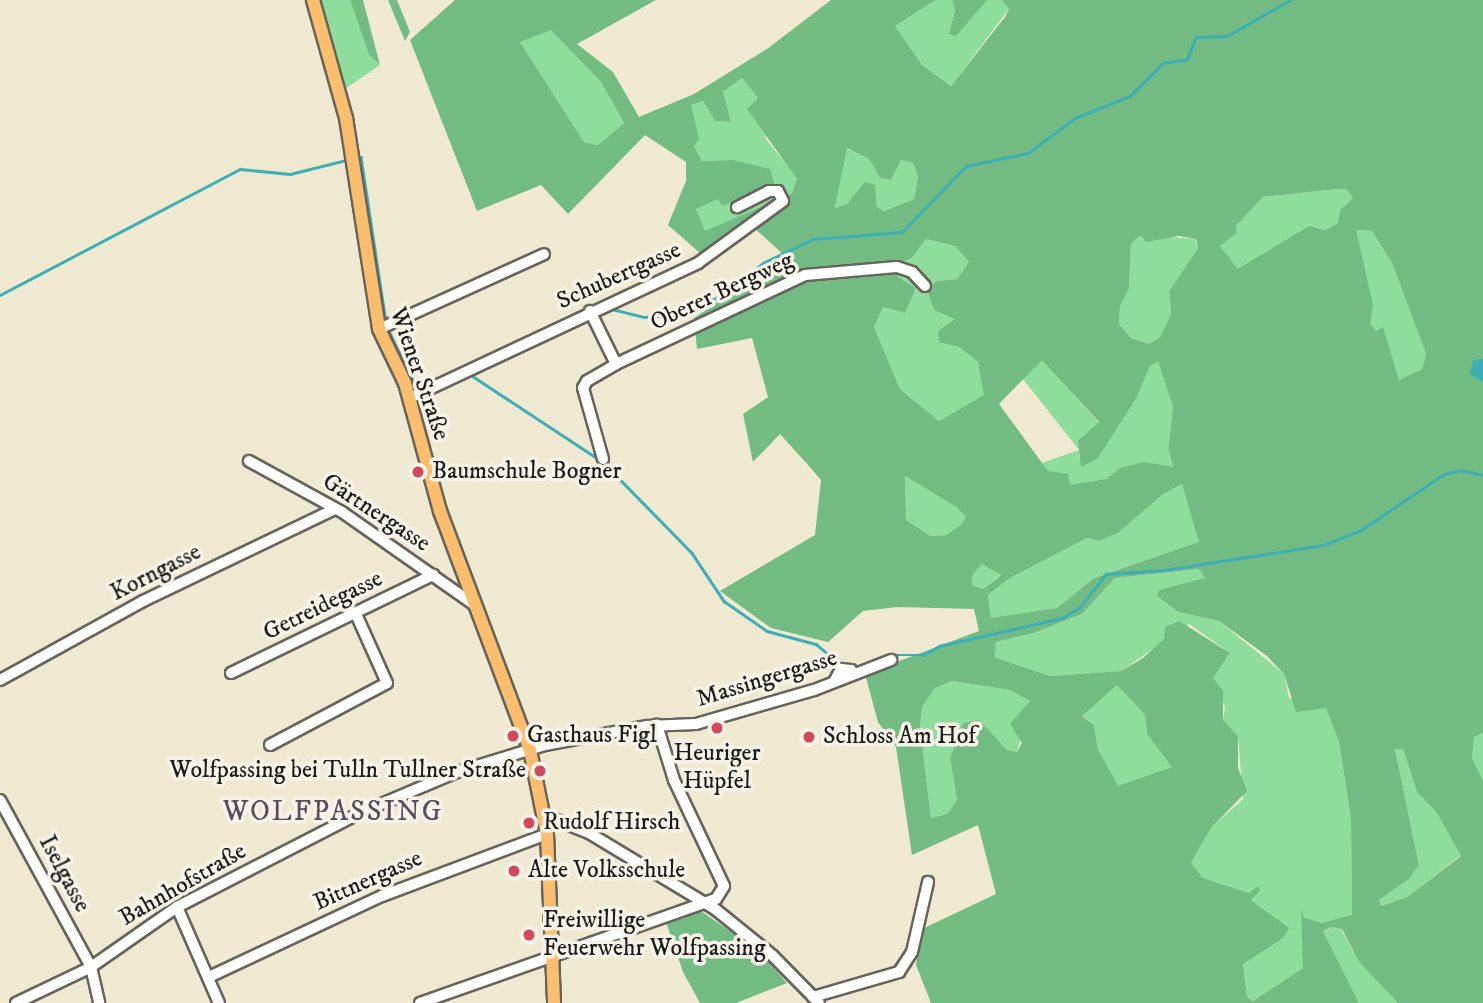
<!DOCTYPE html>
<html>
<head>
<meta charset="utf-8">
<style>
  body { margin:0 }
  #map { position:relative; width:1483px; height:1003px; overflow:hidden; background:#efe9d1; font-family:"IM FELL DW Pica",serif }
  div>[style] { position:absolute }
  .green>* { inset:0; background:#8edd9c }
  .forest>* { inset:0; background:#72bc84 }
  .water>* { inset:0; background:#3caeb4 }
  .stream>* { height:2.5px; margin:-1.25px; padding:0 1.25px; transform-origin:1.25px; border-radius:1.25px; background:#3caeb4 }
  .roads { filter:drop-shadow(2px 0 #66645b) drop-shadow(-2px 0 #66645b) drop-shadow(0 2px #66645b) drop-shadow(0 -2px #66645b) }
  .minor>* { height:10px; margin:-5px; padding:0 5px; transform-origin:5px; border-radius:5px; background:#fff }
  .major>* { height:12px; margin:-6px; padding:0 6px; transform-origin:6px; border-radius:6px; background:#fbbe6e }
  .dots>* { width:19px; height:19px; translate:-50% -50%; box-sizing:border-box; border:4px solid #f7f3e8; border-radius:50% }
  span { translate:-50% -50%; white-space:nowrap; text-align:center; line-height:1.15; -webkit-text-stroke:7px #f7f3e8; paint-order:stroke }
  .street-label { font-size:24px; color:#1c1c1c }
  .poi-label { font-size:24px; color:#1c1c1c }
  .left { translate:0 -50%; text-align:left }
  .right { translate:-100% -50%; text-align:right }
  .quarter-label { font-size:28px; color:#594e5e; letter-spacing:2px }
</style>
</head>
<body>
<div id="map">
  <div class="green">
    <div style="clip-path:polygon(316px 0,350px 0,369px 55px,380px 65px,345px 89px)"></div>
    <div style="clip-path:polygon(936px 0,952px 0,955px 10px,949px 34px,987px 0,1002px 0,1009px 9px,951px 86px,922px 65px,895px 26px)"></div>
    <div style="clip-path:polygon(551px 29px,601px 82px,624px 123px,598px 145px,584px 142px,520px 42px)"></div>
    <div style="clip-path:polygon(742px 78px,758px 98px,766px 139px,798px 179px,792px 193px,704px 232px,696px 209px,719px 198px,722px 206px,733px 160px,702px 161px,694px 146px,691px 105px,703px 101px,715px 121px,730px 122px,723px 92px)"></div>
    <div style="clip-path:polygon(846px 148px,869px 159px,880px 178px,891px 180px,901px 160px,913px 163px,918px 177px,914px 199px,884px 211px,877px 207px,876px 196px,865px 183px,847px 204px,835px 209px)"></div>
    <div style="clip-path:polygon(1337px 189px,1346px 189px,1353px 198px,1340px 210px,1338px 223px,1325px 230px,1309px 226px,1238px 270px,1220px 246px,1237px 233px,1236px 226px,1263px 197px)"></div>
    <div style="clip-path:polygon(1355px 230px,1372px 231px,1392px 263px,1426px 354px,1422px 369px,1398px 381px,1383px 328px,1376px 331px,1369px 324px,1372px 305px)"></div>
    <div style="clip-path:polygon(1141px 235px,1195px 239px,1198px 248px,1169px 291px,1171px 314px,1160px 337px,1149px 344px,1131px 338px,1119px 324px,1120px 306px,1129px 289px,1131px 244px)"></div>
    <div style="clip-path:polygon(926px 239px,955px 246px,969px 262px,957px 279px,937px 281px,941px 311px,956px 319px,959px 347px,978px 362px,985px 395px,939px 421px,900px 389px,874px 327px,883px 307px,905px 313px,916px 288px,897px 276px,896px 264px,912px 258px)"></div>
    <div style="clip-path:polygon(1042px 359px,1099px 423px,1079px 455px,1082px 466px,1118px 426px,1136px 399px,1150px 365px,1158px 360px,1173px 407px,1168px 449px,1173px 468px,1120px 468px,1106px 479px,1070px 486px,1048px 471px,1042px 463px,1079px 450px,1023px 379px)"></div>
    <div style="clip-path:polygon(905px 476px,956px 507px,967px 516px,962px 524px,947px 535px,931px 536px,906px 520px)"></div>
    <div style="clip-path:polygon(1182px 484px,1200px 542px,1094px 578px,1057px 608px,991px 619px,988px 595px,1010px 578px,1087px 538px,1099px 541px,1118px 533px,1162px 495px)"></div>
    <div style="clip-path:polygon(982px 564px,1001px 574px,983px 589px,972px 585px,972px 576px)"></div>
    <div style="clip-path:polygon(1200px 569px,1205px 578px,1157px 596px,1178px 612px,1219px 621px,1284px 674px,1289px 698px,1326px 707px,1339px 742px,1351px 819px,1352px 916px,1321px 923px,1304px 917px,1303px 968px,1253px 1001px,1247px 997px,1243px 964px,1261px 951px,1265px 910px,1250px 900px,1249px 893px,1203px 878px,1191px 863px,1211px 828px,1243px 799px,1238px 736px,1223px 720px,1225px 707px,1213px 678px,1230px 653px,1189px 624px,1121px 671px,1050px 676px,993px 657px,996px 642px,1034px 633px,1082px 614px,1115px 578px)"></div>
    <div style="clip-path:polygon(952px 681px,1010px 690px,1031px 701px,1017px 752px,1007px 751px,979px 721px,963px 723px,950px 758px,957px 800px,947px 814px,931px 818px,920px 726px,922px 707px,935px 688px)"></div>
    <div style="clip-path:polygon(1117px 685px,1145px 715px,1147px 734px,1173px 767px,1118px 787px,1098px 749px,1094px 725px,1082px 715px)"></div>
    <div style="clip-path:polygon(1483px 733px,1483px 780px,1472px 758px,1474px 737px)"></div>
    <div style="clip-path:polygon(1395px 749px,1403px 749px,1417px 792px,1437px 813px,1461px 855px,1407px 897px,1380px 906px,1379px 900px,1409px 879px,1419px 865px)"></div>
    <div style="clip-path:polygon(1332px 927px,1341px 929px,1359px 962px,1398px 1003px,1359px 1003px,1323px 931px)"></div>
  </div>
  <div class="forest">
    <div style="clip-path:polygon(350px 0,363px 0,380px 65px,369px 55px)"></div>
    <div style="clip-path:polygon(388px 0,397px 0,410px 32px,405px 41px)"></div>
    <div style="clip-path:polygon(evenodd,455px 0,656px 0,577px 44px,613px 72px,639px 117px,694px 94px,767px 49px,831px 0,936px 0,895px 26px,922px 65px,951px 86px,1005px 17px,1009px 9px,1002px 0,1483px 0,1483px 733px,1474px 737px,1472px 758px,1483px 780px,1483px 1003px,1398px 1003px,1359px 962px,1342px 929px,1331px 927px,1323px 931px,1359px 1003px,931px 1003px,916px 965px,922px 929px,996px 894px,978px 825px,912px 855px,896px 747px,878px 722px,865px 674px,979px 631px,974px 609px,897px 607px,863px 611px,828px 642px,771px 628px,720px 591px,815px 535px,821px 480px,809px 466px,780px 434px,753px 462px,743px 414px,768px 397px,752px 338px,697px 349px,694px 318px,785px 256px,752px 226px,701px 254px,668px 225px,686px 181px,686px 162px,645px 135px,568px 214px,541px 185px,477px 211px,410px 40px,455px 0,551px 30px,601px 82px,624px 123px,598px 145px,584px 142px,520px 42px,551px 30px,455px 0,742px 78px,758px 98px,747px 109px,797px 179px,792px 193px,705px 231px,696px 209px,718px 199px,722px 206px,774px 184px,770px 169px,733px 160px,702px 161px,694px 146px,699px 139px,691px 105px,703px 101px,715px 121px,731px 122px,723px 92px,742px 78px,455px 0,847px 148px,869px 159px,880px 178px,891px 180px,901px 160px,913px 163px,918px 177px,914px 199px,884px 211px,877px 207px,875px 185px,865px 182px,847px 204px,835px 208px,847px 148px,455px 0,1337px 189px,1346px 189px,1353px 198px,1340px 210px,1338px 223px,1325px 230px,1309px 226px,1238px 269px,1220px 246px,1237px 233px,1236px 226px,1263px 197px,1337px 189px,455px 0,1356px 230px,1372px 231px,1392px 263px,1426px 354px,1422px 369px,1399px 380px,1383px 327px,1376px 331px,1370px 324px,1373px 305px,1356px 230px,455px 0,1141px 235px,1146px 242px,1179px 236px,1196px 239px,1198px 248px,1169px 291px,1171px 314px,1160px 337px,1149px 344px,1131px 338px,1119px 324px,1120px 306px,1129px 289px,1131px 244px,1141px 235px,455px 0,926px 239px,955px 246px,969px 262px,957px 279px,937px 281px,927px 289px,934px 310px,955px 319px,938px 331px,939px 342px,959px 347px,978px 362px,984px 395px,939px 421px,900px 389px,874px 327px,883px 307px,905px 313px,916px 288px,897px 276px,897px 264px,912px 258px,926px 239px,455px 0,1042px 360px,1099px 422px,1078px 441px,1081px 467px,1097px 459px,1136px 399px,1150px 366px,1158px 361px,1173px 407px,1168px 449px,1173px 467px,1144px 462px,1120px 468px,1106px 479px,1070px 485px,1068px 474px,1048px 471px,999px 404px,1042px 360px,455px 0,905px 476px,956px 507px,966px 516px,962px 524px,946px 535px,931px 536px,906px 520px,905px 476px,455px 0,1182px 484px,1199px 542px,1094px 578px,1057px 608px,991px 618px,988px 595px,1010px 578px,1087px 538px,1099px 541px,1118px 533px,1162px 495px,1182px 484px,455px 0,982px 564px,1001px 575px,983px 589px,972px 585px,972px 576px,982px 564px,455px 0,1199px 569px,1205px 578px,1159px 590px,1157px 596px,1178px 612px,1219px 621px,1267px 656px,1284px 674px,1296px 712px,1326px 708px,1339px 742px,1351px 819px,1352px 915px,1321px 923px,1304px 917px,1301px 909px,1303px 968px,1253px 1001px,1247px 997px,1243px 964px,1283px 938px,1289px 928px,1251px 900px,1260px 890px,1258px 886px,1249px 893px,1203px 878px,1191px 863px,1211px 828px,1247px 791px,1238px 768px,1238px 736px,1223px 720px,1223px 691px,1213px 678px,1230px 653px,1179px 621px,1165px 627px,1164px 639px,1143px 658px,1121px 671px,1050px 676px,994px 657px,996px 642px,1034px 633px,1082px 614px,1115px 578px,1199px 569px,455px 0,952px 681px,1010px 690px,1030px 701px,1010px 724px,1022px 743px,1017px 752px,1007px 750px,979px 720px,963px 723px,950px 758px,957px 800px,947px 814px,931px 818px,920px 726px,922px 707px,935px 688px,952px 681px,455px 0,1117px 685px,1145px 715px,1147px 734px,1172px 767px,1118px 786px,1098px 749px,1094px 725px,1082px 716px,1117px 685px,455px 0,1395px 749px,1403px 749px,1417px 792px,1437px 813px,1461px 856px,1407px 897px,1381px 906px,1379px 900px,1409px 879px,1419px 865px,1395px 749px)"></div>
    <div style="clip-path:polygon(952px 0,987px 0,956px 36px,949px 34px,955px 10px)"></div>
    <div style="clip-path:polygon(698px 909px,759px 951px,787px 983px,736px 1003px,700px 1003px,683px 972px,666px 922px)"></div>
  </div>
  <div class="water">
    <div style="clip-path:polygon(1483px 359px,1483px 382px,1470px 374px,1473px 360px)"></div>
  </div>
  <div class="stream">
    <div style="left:356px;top:158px;width:5px;rotate:-11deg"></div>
    <div style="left:361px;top:157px;width:167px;rotate:81.4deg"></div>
    <div style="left:0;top:295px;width:271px;rotate:-27.7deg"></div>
    <div style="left:240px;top:169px;width:50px;rotate:5.7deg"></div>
    <div style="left:290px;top:174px;width:62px;rotate:-14deg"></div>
    <div style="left:612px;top:309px;width:33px;rotate:14deg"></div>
    <div style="left:644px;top:317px;width:32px;rotate:-4deg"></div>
    <div style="left:676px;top:315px;width:56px;rotate:-22.9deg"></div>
    <div style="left:728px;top:293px;width:46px;rotate:-40.6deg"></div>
    <div style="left:763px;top:263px;width:55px;rotate:-25.6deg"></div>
    <div style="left:813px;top:239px;width:89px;rotate:-4.5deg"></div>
    <div style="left:902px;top:232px;width:92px;rotate:-45.9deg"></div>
    <div style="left:966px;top:166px;width:63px;rotate:-11.8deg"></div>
    <div style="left:1028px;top:153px;width:59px;rotate:-36.7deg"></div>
    <div style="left:1075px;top:118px;width:59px;rotate:-21.8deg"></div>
    <div style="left:1130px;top:96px;width:47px;rotate:-45deg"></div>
    <div style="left:1163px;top:63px;width:24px;rotate:-9deg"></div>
    <div style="left:1187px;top:59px;width:24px;rotate:-68deg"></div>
    <div style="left:1196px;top:37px;width:31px;rotate:-2deg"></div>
    <div style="left:1227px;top:36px;width:73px;rotate:-29.7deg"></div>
    <div style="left:388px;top:329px;width:64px;rotate:64.2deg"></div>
    <div style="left:416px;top:387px;width:50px;rotate:-21deg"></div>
    <div style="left:468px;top:373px;width:154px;rotate:33.4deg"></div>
    <div style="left:603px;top:462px;width:127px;rotate:45.6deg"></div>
    <div style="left:692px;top:553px;width:58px;rotate:56.3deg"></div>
    <div style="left:724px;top:601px;width:52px;rotate:34.9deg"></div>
    <div style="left:767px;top:631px;width:51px;rotate:14.9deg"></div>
    <div style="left:816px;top:644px;width:33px;rotate:40deg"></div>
    <div style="left:874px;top:661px;width:15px;rotate:-23deg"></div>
    <div style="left:888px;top:655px;width:35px"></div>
    <div style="left:923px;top:655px;width:18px;rotate:-29deg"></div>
    <div style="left:939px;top:646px;width:126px;rotate:-12.8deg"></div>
    <div style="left:1062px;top:618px;width:21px;rotate:-31deg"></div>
    <div style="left:1080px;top:607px;width:42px;rotate:-51.8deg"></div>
    <div style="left:1106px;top:574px;width:58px;rotate:-3.9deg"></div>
    <div style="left:1164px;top:570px;width:162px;rotate:-8.9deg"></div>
    <div style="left:1324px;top:545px;width:40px;rotate:-22deg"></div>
    <div style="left:1361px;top:530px;width:100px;rotate:-34deg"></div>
    <div style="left:1444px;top:474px;width:17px;rotate:-13deg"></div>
    <div style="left:1461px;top:470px;width:23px;rotate:13deg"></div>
  </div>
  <div class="roads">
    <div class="minor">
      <div style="left:590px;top:311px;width:59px;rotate:63.9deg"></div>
      <div style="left:379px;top:329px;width:181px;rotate:-24.4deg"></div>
      <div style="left:410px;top:398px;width:318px;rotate:-25.1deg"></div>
      <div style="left:698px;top:263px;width:105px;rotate:-36.1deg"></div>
      <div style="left:783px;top:201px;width:11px;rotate:-117deg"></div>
      <div style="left:778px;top:191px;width:9px;rotate:180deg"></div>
      <div style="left:769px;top:191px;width:36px;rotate:153deg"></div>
      <div style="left:603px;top:459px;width:74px;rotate:-105.7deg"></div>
      <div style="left:583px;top:388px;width:8px;rotate:-60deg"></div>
      <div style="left:587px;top:381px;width:34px;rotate:-30deg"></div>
      <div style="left:616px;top:364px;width:209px;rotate:-25.2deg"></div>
      <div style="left:805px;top:275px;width:92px;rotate:-5deg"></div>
      <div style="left:897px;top:267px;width:16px;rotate:18deg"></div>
      <div style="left:912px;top:272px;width:19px;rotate:47deg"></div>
      <div style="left:249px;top:461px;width:106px;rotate:28.7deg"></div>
      <div style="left:342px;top:512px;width:164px;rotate:35deg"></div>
      <div style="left:231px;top:673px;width:225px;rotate:-25.9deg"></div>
      <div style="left:0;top:680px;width:163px;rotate:-28.9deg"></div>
      <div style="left:143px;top:601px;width:213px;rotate:-25.6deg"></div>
      <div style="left:834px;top:682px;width:15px;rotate:-62deg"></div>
      <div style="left:841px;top:669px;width:10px;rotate:6deg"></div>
      <div style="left:851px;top:670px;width:5px;rotate:79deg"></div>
      <div style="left:270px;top:745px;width:132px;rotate:-27.9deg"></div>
      <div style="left:387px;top:683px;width:76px;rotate:-114.2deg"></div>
      <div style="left:0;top:800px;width:190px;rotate:61.4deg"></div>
      <div style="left:91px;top:967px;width:37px;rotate:77deg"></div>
      <div style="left:544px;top:815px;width:48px;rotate:21.8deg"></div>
      <div style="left:589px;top:833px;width:147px;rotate:31.1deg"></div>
      <div style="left:715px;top:909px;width:73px;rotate:38.9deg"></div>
      <div style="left:772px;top:955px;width:67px;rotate:45.6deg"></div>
      <div style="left:177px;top:907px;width:105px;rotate:66.4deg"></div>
      <div style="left:211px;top:976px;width:189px;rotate:-25.1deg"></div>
      <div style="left:382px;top:896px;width:176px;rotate:-20.6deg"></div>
      <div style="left:813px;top:997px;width:90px;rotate:-16.2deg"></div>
      <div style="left:899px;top:972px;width:24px;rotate:-57deg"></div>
      <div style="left:912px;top:952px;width:72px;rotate:-77.1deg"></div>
      <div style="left:16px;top:1003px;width:83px;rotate:-25.6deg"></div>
      <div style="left:91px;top:967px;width:105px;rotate:-34.9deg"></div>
      <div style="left:177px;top:907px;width:206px;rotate:-27.2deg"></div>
      <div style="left:360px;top:813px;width:105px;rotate:-22.9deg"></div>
      <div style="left:457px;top:772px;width:92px;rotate:-17.1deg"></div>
      <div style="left:545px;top:745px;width:104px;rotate:-10.6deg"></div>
      <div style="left:647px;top:726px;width:49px;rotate:-2.3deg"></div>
      <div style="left:696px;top:724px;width:123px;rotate:-16.1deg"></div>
      <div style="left:814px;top:690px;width:83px;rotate:-21.3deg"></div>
      <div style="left:420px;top:1003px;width:314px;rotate:-19.4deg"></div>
      <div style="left:716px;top:899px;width:15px;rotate:-58deg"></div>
      <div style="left:724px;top:886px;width:117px;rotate:-115.3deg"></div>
      <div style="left:674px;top:780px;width:58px;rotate:-107.2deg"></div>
    </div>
    <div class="major">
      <div style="left:313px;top:0;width:123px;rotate:74.4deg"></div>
      <div style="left:346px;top:118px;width:214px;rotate:81.1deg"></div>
      <div style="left:379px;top:329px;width:60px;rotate:64.3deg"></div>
      <div style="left:405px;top:383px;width:133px;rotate:74.7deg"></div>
      <div style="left:440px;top:511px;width:255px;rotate:69.4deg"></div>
      <div style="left:530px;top:750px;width:86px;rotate:78.6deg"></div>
      <div style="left:547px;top:834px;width:169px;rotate:87.6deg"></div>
    </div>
  </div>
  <div class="dots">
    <div style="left:418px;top:472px;background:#d1495b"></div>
    <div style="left:717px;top:728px;background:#d1495b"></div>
    <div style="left:513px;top:736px;background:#d1495b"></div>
    <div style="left:809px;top:737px;background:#d1495b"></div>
    <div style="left:540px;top:771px;background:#d1495b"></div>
    <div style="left:529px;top:823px;background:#d1495b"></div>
    <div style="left:514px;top:871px;background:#d1495b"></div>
    <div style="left:529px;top:935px;background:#d1495b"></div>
  </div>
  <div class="street-label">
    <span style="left:619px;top:276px;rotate:-24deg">Schubertgasse</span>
    <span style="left:722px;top:292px;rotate:-25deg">Oberer Bergweg</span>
    <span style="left:419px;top:374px;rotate:71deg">Wiener Straße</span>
    <span style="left:376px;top:513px;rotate:33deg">Gärtnergasse</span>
    <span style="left:156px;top:573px;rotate:-27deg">Korngasse</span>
    <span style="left:323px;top:606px;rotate:-26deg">Getreidegasse</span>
    <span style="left:767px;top:679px;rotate:-17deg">Massingergasse</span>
    <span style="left:64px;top:874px;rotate:62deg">Iselgasse</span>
    <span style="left:368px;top:881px;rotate:-24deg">Bittnergasse</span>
    <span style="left:183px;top:885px;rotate:-30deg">Bahnhofstraße</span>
  </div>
  <div class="poi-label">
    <span class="left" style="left:432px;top:472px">Baumschule Bogner</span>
    <span class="left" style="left:527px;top:736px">Gasthaus Figl</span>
    <span class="left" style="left:823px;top:737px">Schloss Am Hof</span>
    <span style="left:717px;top:768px">Heuriger<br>Hüpfel</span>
    <span class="right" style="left:526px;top:771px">Wolfpassing bei Tulln Tullner Straße</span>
    <span class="left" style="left:543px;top:823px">Rudolf Hirsch</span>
    <span class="left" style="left:528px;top:871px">Alte Volksschule</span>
    <span class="left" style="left:543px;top:935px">Freiwillige<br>Feuerwehr Wolfpassing</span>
  </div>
  <div class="quarter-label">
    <span style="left:333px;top:812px">WOLFPASSING</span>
  </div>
</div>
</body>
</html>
